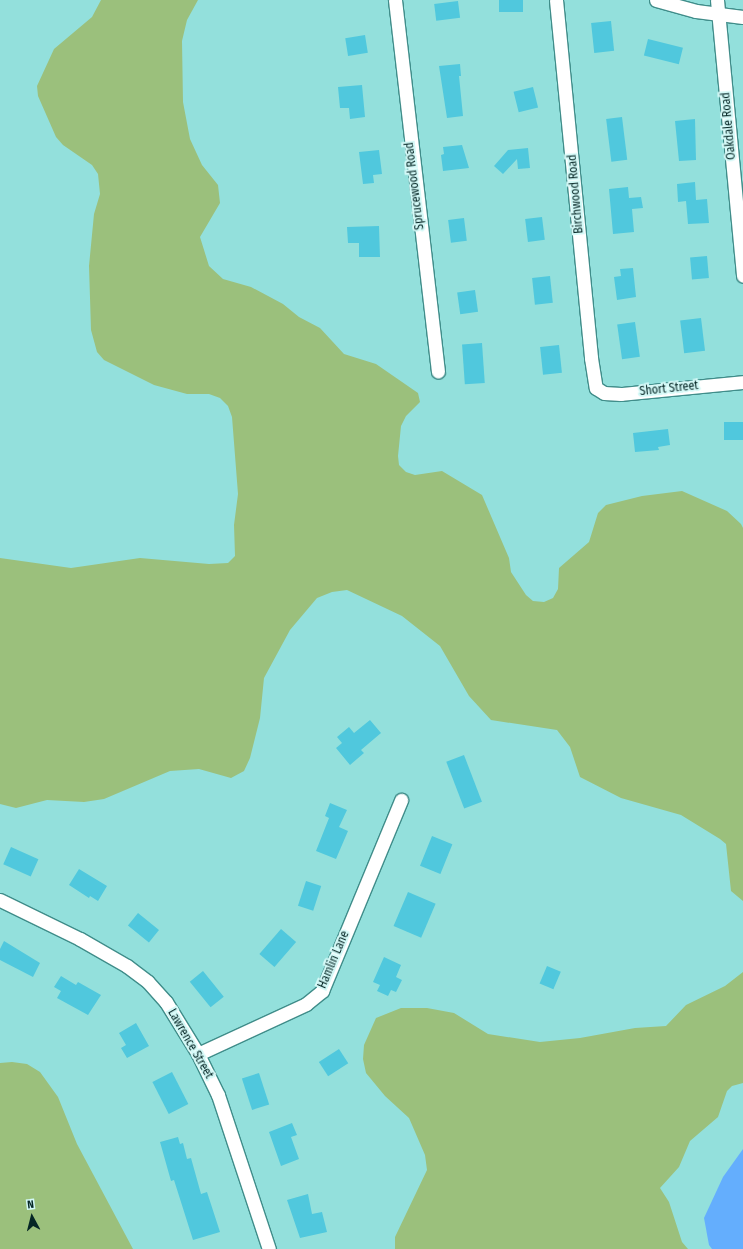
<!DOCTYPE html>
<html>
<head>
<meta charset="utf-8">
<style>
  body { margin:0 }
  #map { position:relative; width:743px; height:1249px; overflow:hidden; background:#93e0dc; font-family:"Fira Sans Condensed",sans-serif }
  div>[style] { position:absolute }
  .green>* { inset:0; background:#9bc07c }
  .water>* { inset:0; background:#64aefd }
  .building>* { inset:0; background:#50c8dd; transform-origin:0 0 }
  .roads { filter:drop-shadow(1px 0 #408d8a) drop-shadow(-1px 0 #408d8a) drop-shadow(0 1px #408d8a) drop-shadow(0 -1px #408d8a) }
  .street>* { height:13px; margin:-6.5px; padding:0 6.5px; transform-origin:6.5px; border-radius:6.5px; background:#fff }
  span { translate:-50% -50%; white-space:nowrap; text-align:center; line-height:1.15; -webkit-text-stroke:4px #d4f9f7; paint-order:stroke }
  .street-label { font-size:12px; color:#062726 }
  .north { position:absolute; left:12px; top:1197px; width:40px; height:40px; -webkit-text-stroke:3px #d4f9f7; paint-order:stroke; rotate:353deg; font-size:11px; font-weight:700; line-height:16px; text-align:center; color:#062726 }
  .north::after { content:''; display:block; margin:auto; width:14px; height:18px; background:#062726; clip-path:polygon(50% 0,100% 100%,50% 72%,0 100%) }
</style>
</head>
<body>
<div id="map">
  <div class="green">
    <div style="clip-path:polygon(101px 0,198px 0,187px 20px,182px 41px,183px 102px,190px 139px,202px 165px,218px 185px,220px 203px,200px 237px,209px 266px,223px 279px,251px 287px,283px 304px,299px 317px,320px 328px,344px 354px,376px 364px,418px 393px,420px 402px,406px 416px,401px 426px,398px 456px,399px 465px,406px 472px,415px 475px,442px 471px,482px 495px,509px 558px,511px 572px,526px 595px,533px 601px,544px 602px,553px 598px,558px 589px,559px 568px,589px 542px,598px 513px,606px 505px,642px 496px,682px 491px,727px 511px,741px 524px,743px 528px,743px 901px,731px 891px,726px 844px,720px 839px,681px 815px,621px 798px,580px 777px,570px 747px,557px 730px,491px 720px,469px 696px,440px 646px,402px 616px,347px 590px,332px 592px,317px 598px,290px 630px,264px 678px,260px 718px,250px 758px,244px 771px,231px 778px,199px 769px,170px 771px,104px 799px,84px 802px,47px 800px,16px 808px,0 804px,0 558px,71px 568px,140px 558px,209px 564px,228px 563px,235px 556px,234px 525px,238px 494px,232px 417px,228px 406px,220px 398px,209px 394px,187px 394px,154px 385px,104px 360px,97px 352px,91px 330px,89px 266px,94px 214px,100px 194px,98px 174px,92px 165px,63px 145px,56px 137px,38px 96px,37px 86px,54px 49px,92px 17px)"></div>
    <div style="clip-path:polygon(743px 972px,743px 1083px,732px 1086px,727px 1091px,718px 1117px,690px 1141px,679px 1167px,660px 1188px,669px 1202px,682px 1242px,688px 1249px,395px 1249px,395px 1237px,427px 1170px,425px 1155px,409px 1118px,385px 1096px,366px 1073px,363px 1059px,364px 1045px,376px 1018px,401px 1008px,427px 1008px,454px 1013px,488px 1034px,540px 1042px,580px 1038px,635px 1028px,666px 1026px,686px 1005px,725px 986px)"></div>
    <div style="clip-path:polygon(12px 1062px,27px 1064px,40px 1072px,58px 1097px,77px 1144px,133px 1249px,0 1249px,0 1063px)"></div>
  </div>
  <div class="water">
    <div style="clip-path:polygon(743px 1149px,743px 1249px,712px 1249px,709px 1245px,704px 1218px,723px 1177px)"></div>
  </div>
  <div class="building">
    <div style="left:499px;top:0;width:24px;height:12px"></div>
    <div style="left:458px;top:1px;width:17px;height:24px;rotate:83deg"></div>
    <div style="left:611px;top:21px;width:30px;height:20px;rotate:84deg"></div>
    <div style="left:365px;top:35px;width:18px;height:20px;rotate:81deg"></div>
    <div style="left:648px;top:39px;width:36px;height:17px;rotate:14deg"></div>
    <div style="clip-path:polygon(460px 64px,461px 76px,459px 76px,463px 116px,447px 118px,439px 66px)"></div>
    <div style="clip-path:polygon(362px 85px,365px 117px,350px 119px,349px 108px,340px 108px,338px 87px)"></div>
    <div style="left:533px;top:87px;width:21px;height:20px;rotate:76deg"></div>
    <div style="left:622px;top:117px;width:43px;height:16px;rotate:83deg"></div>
    <div style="clip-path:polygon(695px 119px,696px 160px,679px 161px,675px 121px)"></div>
    <div style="clip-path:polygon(462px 145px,469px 168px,443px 171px,441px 155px,444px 154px,443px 147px)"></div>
    <div style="clip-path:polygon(528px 148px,530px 168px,518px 169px,517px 159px,503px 174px,494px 166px,508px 150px)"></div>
    <div style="clip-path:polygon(379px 150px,382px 174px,373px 175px,374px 183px,363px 184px,359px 152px)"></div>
    <div style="clip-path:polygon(695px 182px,696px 200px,707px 199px,709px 223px,688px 224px,686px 201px,678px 202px,677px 184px)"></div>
    <div style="clip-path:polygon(628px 187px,629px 198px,641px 197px,643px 208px,632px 209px,634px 232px,613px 234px,609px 189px)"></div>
    <div style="left:542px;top:217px;width:23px;height:17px;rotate:83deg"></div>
    <div style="left:464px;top:218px;width:23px;height:16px;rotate:83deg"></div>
    <div style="clip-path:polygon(379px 226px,380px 257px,359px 257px,359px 243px,348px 243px,347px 227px)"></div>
    <div style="left:707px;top:256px;width:22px;height:17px;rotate:85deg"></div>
    <div style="clip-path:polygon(633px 268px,636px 297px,617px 300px,614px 277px,621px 276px,620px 269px)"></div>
    <div style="left:550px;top:276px;width:27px;height:18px;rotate:84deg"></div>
    <div style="left:475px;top:290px;width:22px;height:18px;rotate:82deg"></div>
    <div style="left:701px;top:318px;width:33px;height:21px;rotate:83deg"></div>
    <div style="left:635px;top:322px;width:35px;height:18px;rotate:82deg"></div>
    <div style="left:482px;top:343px;width:40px;height:20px;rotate:86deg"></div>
    <div style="left:559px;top:345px;width:28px;height:19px;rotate:84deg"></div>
    <div style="left:743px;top:422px;width:18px;height:19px;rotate:90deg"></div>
    <div style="clip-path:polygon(668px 429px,670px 445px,658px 447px,659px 450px,635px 452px,633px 433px)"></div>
    <div style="clip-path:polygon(370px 720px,381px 733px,361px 750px,364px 753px,350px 765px,336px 748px,342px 743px,337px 737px,349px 727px,354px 733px)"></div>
    <div style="left:464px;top:755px;width:50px;height:19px;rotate:69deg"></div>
    <div style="clip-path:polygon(330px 803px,347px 810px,339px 827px,348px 831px,336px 859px,316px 851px,329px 818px,325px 816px)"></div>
    <div style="left:432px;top:836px;width:22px;height:32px;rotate:22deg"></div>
    <div style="left:11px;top:847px;width:30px;height:19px;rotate:24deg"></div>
    <div style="clip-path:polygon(79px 869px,107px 886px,98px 901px,90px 896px,89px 898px,69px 885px)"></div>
    <div style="left:306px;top:881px;width:16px;height:26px;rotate:18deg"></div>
    <div style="left:408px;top:892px;width:30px;height:37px;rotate:23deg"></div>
    <div style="left:138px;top:913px;width:27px;height:16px;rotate:39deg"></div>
    <div style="left:281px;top:929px;width:20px;height:33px;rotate:41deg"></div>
    <div style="clip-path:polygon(4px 941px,40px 963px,33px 977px,0 960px,0 949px)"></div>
    <div style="clip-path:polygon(384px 957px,401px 965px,396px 977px,402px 980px,396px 992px,391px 990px,388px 996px,377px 991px,380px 985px,373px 982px)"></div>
    <div style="left:547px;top:966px;width:15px;height:19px;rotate:23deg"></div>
    <div style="left:203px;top:971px;width:33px;height:17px;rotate:51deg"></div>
    <div style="clip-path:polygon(61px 976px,76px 985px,78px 982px,101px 995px,88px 1015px,57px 998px,61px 991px,54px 987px)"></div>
    <div style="clip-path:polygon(136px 1023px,149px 1046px,127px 1058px,121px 1048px,126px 1045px,119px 1033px)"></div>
    <div style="left:339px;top:1049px;width:17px;height:24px;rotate:57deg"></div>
    <div style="left:172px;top:1072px;width:36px;height:22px;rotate:63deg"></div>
    <div style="left:259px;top:1073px;width:33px;height:18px;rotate:72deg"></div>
    <div style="clip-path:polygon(292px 1123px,297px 1135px,291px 1137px,299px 1159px,281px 1166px,269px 1132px)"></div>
    <div style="clip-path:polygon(178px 1137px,180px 1144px,183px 1143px,187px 1159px,191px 1158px,201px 1194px,207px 1192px,220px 1232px,193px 1240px,174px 1180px,171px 1181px,160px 1142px)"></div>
    <div style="clip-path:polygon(308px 1194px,312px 1214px,322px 1212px,327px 1232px,300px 1238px,287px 1200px)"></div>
  </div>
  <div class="roads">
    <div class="street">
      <div style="left:395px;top:0;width:374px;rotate:83.4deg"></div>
      <div style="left:556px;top:0;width:360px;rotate:84.4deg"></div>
      <div style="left:591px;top:358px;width:30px;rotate:81deg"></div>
      <div style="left:596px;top:388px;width:9px;rotate:32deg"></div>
      <div style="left:604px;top:393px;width:17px;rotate:3deg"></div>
      <div style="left:621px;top:394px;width:123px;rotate:-5.6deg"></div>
      <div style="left:656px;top:0;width:41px;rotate:15.4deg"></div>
      <div style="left:696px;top:11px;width:47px;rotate:7.3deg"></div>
      <div style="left:717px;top:0;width:277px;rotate:84.6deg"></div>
      <div style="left:0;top:900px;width:89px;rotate:26deg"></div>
      <div style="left:80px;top:939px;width:54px;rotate:29.9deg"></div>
      <div style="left:127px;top:966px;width:26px;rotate:37deg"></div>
      <div style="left:148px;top:982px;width:27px;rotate:48deg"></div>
      <div style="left:166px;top:1002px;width:61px;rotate:58.4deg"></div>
      <div style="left:198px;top:1054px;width:46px;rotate:64deg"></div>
      <div style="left:218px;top:1095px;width:162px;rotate:71.7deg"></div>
      <div style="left:198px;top:1054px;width:119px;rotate:-24.8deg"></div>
      <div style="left:306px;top:1004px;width:21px;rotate:-39deg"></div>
      <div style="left:322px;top:991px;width:207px;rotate:-67.5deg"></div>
    </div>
  </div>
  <div class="street-label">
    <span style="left:729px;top:126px;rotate:-95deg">Oakdale Road</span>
    <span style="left:415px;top:186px;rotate:-97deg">Sprucewood Road</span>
    <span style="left:576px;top:194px;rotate:-95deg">Birchwood Road</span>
    <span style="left:669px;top:389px;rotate:-6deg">Short Street</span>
    <span style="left:334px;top:960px;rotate:-67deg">Hamlin Lane</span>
    <span style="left:190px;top:1044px;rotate:60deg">Lawrence Street</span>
  </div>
  <div class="north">N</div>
</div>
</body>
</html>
